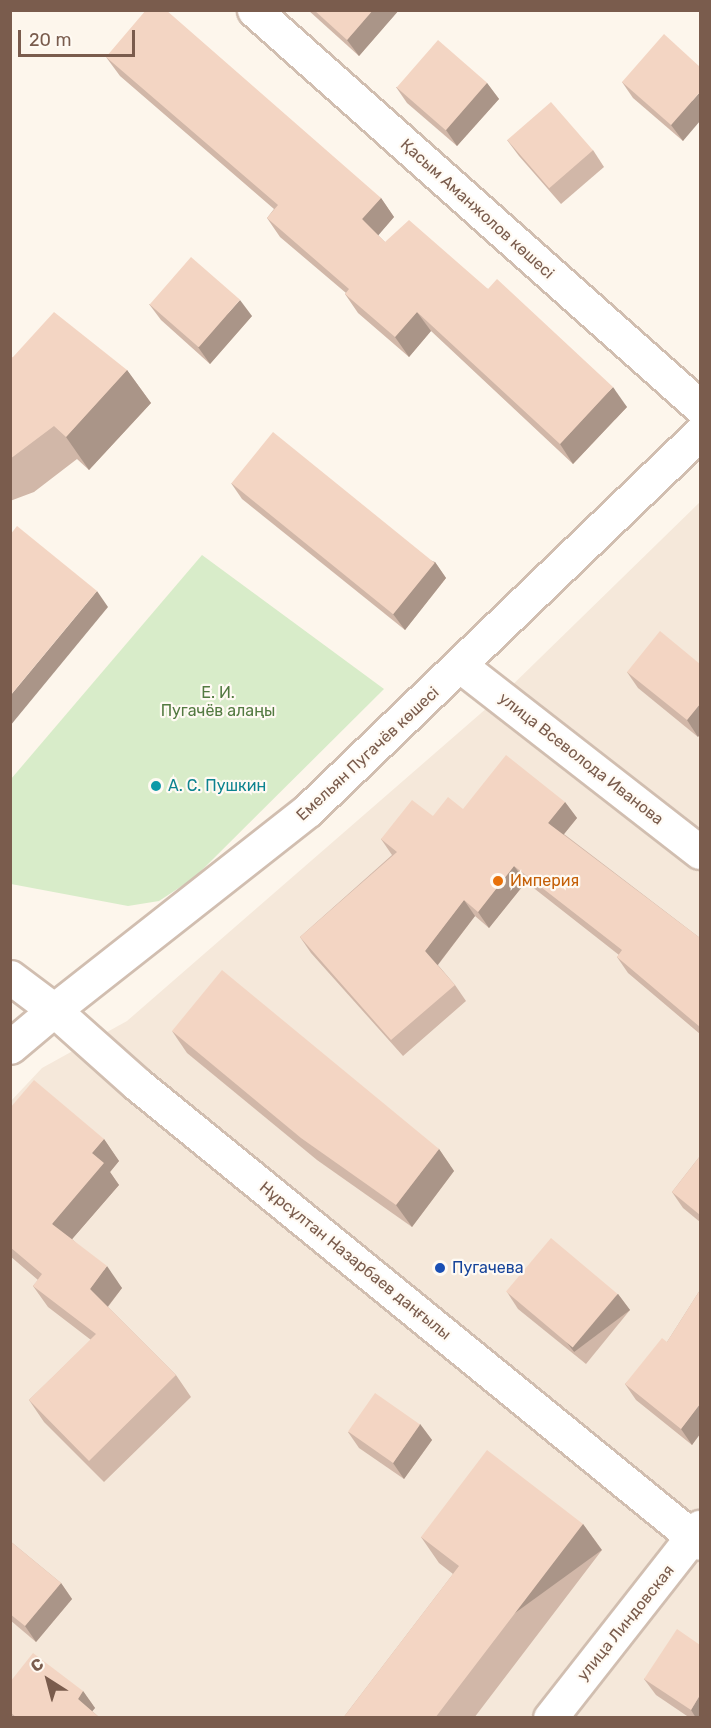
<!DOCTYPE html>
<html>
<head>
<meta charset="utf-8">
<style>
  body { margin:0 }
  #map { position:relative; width:711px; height:1728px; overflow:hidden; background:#fdf6ec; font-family:Rubik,sans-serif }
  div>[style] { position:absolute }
  .residential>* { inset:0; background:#f5e8da }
  .green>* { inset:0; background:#d8ecc9 }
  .roads { filter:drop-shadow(2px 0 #d1beb0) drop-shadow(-2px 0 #d1beb0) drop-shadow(0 2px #d1beb0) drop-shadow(0 -2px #d1beb0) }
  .minor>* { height:33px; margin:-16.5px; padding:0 16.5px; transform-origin:16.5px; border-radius:16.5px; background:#fff }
  .tertiary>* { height:33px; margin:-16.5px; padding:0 16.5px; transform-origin:16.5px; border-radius:16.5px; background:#fff }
  .secondary>* { height:33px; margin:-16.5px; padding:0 16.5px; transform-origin:16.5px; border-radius:16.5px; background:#fff }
  .wall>* { inset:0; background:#d1b7a8 }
  .shaded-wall>* { inset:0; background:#aa9588; transform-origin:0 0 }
  .building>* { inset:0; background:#f3d5c3; transform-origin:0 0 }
  .dots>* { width:16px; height:16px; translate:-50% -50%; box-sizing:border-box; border:3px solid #fffaf3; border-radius:50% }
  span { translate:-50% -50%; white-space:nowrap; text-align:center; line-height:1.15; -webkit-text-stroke:4.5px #fffaf3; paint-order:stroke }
  .street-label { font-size:16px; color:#7a5c4d }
  .park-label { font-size:16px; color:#537a41 }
  .culture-label { font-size:16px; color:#0d838f }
  .left { translate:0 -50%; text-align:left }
  .food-label { font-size:16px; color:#c56008 }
  .transit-label { font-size:16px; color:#164399 }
  .frame { position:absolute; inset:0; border:12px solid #7a5c4d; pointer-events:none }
  .north { position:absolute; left:18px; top:1650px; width:60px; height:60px; -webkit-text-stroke:4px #fffaf3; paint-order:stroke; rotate:324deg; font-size:16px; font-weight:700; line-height:24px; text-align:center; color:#7a5c4d }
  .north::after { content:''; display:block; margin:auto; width:21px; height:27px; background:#7a5c4d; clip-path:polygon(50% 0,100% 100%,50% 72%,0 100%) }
  .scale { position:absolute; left:18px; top:30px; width:117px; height:27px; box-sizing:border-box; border:3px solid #7a5c4d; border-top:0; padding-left:8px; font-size:18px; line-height:21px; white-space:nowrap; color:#7a5c4d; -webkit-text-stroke:4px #fffaf3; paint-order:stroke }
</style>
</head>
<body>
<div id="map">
  <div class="residential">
    <div style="clip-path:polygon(700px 502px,700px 1717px,11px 1717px,10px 1102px,42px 1068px,127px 1021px,503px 694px)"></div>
  </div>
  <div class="green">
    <div style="clip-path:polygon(202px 555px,384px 689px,194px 878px,159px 901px,128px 906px,11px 884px,11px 779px)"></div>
  </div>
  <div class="roads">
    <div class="minor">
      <div style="left:254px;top:10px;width:597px;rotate:41.67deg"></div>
      <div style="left:462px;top:667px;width:301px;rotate:37.9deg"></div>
      <div style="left:54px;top:1010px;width:111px;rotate:41.7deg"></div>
      <div style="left:137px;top:1084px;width:726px;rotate:39.19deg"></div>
      <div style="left:550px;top:1718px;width:243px;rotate:-51.9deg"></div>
    </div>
    <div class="tertiary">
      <div style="left:54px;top:1010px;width:323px;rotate:-38.2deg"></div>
      <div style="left:308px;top:810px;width:544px;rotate:-43.88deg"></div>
    </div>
    <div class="secondary">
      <div style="left:10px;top:977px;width:55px;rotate:36.9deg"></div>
      <div style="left:54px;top:1010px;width:57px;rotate:139.9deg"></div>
    </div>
  </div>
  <div class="wall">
    <div style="clip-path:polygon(308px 10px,399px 10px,359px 56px)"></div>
    <div style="clip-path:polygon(106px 57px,381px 198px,394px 217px,378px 235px,385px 242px,488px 289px,627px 407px,573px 464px,431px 331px,409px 357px,358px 313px,345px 294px,346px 293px,280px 237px,267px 218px,274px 209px,120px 76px)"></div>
    <div style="clip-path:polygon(700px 67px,683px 141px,633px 98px,622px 82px)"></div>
    <div style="clip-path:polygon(487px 83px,499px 99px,457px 146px,407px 103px,396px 87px)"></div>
    <div style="clip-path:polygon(507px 140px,593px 150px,604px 167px,561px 204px,519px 156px)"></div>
    <div style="clip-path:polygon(149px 304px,252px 316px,210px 364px,161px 320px)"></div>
    <div style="clip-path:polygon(10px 358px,127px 370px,151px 403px,89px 470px,77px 459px,34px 492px,10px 501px)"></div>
    <div style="clip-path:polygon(231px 483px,435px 562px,446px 578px,405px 630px,242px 499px)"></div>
    <div style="clip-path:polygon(700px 664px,700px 734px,698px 737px,638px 688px,627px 672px)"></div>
    <div style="clip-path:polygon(565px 802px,577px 818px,564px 834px,700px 938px,700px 1034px,628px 973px,617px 957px,619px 955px,526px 882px,489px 928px,475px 916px,438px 965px,455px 985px,466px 1001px,403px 1056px,311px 953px,300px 937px,392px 855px,381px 839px,433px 816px,463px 809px)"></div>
    <div style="clip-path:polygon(172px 1031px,439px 1149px,454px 1171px,412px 1227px,317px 1160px,187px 1053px)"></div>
    <div style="clip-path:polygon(10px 1108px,104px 1139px,119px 1161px,110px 1172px,119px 1185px,72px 1239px,122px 1288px,108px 1307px,176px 1375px,191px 1397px,104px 1482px,44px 1422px,29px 1400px,91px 1340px,48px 1307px,33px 1286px,38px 1280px,10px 1256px)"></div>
    <div style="clip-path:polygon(700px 1156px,700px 1222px,683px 1208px,672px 1192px)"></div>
    <div style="clip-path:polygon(700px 1290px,700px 1434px,692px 1445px,636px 1400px,625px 1384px,667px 1342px)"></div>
    <div style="clip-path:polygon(507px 1292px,618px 1294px,630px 1310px,586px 1364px,518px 1309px)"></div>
    <div style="clip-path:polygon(420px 1424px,432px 1440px,404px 1479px,359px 1448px,348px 1432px)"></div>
    <div style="clip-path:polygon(583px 1524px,602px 1550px,474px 1718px,343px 1718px,453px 1574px,439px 1563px,421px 1537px)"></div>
    <div style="clip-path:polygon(10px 1541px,61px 1583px,72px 1599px,36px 1642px,10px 1620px)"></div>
    <div style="clip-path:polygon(700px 1645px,700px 1718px,690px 1718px,656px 1695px,644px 1679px)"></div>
    <div style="clip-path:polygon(10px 1682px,83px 1691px,95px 1708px,92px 1711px,100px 1718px,10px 1718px)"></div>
  </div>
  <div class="shaded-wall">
    <div style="clip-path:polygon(373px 10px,399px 10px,359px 56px,347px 40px)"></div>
    <div style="clip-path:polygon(487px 83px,499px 99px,457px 146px,446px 130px)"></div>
    <div style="clip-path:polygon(700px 92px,700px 121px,683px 141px,671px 125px)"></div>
    <div style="clip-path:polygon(381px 198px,394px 217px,376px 238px,362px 219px)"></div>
    <div style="clip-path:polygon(240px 300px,252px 316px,210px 364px,198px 347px)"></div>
    <div style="clip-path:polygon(417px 312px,431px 331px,409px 357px,395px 337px)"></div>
    <div style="clip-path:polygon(127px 370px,151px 403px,89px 470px,66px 437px)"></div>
    <div style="clip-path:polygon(613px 387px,627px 407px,573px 464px,560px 444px)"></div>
    <div style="clip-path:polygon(435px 562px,446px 578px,405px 630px,393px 614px)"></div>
    <div style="clip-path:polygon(97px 591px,108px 607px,10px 726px,10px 696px)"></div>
    <div style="clip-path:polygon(700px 704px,700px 734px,698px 737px,687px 720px)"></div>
    <div style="clip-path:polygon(565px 802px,577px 818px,560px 839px,548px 823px)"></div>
    <div style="clip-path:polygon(514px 866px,526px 882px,489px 928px,478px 912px)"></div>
    <div style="clip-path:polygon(464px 900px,475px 916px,436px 967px,425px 951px)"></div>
    <div style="clip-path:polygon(104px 1139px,119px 1161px,110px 1172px,119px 1185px,67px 1245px,52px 1224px,92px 1153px)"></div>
    <div style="clip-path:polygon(439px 1149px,454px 1171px,412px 1227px,396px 1205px)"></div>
    <div style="clip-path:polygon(107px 1266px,122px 1288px,105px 1310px,90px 1289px)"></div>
    <div style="left:618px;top:1294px;width:20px;height:70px;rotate:53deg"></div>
    <div style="clip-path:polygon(700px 1404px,700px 1434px,692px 1445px,681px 1429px)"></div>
    <div style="clip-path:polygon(420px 1424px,432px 1440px,404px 1479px,393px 1463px)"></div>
    <div style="left:583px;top:1524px;width:32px;height:244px;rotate:54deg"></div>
    <div style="clip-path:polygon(61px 1583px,72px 1599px,36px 1642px,25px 1626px)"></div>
    <div style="clip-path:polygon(83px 1691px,95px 1708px,89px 1715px,78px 1699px)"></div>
    <div style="clip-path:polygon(700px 1695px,700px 1718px,696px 1718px,691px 1710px)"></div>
  </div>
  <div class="building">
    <div style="clip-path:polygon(146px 10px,166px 10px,381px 198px,362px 219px,385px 242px,409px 220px,488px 289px,497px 279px,613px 387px,560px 444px,417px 312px,395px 337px,345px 294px,349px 289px,267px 218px,278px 205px,106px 57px)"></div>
    <div style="clip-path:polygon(314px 10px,373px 10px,347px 40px)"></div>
    <div style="clip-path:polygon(664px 34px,700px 67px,700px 92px,671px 125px,622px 82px)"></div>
    <div style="left:438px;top:40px;width:65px;height:63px;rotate:41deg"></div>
    <div style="left:551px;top:102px;width:64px;height:58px;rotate:49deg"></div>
    <div style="left:191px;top:257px;width:65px;height:63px;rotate:41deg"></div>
    <div style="clip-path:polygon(54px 312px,127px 370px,66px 437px,54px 426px,10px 459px,10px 358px,13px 357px)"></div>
    <div style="left:273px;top:432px;width:208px;height:66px;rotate:39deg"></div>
    <div style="clip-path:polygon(17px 526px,97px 591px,10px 696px,10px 535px)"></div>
    <div style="clip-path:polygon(660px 631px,700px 664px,700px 704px,687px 720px,627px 672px)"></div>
    <div style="clip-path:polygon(506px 755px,565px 802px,548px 823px,700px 938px,700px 1027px,617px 957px,622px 950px,514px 866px,478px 912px,464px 900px,425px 951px,455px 985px,391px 1040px,300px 937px,397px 852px,381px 839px,412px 800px,433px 816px,448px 797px,463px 809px)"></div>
    <div style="clip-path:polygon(222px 970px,439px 1149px,396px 1205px,301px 1138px,172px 1031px)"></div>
    <div style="clip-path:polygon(34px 1080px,104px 1139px,92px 1153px,104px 1163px,52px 1224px,107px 1266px,90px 1289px,176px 1375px,89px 1461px,29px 1400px,96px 1334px,33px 1286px,42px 1274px,10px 1247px,10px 1108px)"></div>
    <div style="clip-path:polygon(700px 1156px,700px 1215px,672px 1192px)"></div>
    <div style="left:551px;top:1238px;width:87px;height:70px;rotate:40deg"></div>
    <div style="clip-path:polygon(700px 1290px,700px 1404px,681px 1429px,625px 1384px,662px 1338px,667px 1342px)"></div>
    <div style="left:375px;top:1393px;width:55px;height:47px;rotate:35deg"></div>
    <div style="clip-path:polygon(487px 1450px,583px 1524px,435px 1718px,343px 1718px,459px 1566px,421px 1537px)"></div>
    <div style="clip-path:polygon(10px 1541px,61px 1583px,25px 1626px,10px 1614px)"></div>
    <div style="clip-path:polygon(677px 1629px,700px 1645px,700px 1695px,691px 1710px,644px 1679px)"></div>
    <div style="clip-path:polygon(33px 1653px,83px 1691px,78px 1699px,100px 1718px,17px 1718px,10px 1712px,10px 1682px)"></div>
  </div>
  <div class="dots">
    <div style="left:156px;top:786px;background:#0f9aa8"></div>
    <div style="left:498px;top:881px;background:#e8710a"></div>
    <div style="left:440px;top:1268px;background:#1a4fb4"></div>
  </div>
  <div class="street-label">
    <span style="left:477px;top:209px;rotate:42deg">Қасым Аманжолов көшесі</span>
    <span style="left:368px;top:754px;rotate:-43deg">Емельян Пугачёв көшесі</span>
    <span style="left:581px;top:759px;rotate:38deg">улица Всеволода Иванова</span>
    <span style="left:355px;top:1261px;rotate:39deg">Нұрсұлтан Назарбаев даңғылы</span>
    <span style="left:626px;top:1623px;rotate:-51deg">улица Линдовская</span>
  </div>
  <div class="park-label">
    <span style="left:218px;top:702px">Е. И.<br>Пугачёв алаңы</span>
  </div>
  <div class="culture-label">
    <span class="left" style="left:168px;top:786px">А. С. Пушкин</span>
  </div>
  <div class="food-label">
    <span class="left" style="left:510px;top:881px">Империя</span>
  </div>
  <div class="transit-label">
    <span class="left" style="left:452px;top:1268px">Пугачева</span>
  </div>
  <div class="frame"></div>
  <div class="north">С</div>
  <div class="scale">20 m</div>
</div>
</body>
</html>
